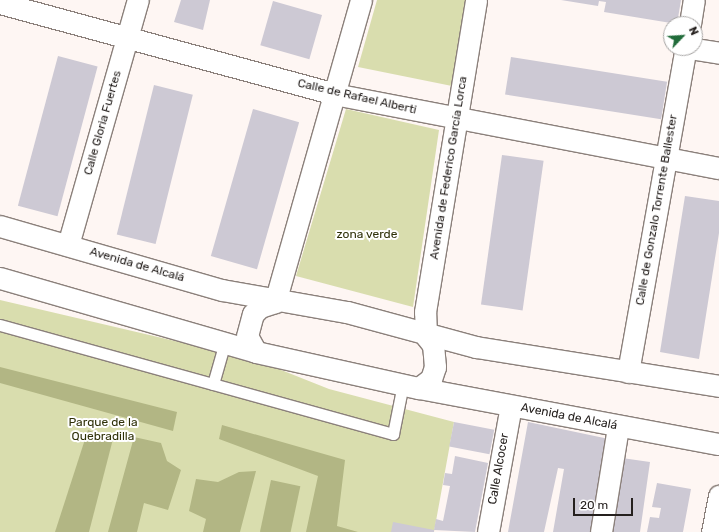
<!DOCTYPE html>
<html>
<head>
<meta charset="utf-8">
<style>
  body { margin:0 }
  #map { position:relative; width:719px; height:532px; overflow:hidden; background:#fef6f3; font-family:Rubik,sans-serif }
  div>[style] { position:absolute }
  .green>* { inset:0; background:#d9ddae }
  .forest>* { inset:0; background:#b2b684; transform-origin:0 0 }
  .building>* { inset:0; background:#cdc9d4; transform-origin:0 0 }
  .roads { filter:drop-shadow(1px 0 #8b807b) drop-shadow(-1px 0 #8b807b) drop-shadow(0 1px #8b807b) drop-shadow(0 -1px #8b807b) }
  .lane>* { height:11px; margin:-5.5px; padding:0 5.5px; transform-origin:5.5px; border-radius:5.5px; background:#fff }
  .street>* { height:21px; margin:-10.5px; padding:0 10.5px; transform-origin:10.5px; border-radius:10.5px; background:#fff }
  span { translate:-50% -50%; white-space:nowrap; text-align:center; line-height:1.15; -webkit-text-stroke:4px #fff; paint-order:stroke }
  .street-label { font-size:12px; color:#25201e }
  .park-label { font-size:12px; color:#2e3007 }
  .north { position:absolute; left:663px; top:16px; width:40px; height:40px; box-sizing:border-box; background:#fff; border:1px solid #a8a6a5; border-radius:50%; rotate:65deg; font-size:11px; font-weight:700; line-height:16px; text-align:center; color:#25201e }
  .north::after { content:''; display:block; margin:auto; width:14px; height:18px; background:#216c3a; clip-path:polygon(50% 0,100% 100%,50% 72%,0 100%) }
  .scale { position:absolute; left:573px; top:498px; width:60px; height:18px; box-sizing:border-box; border:2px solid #25201e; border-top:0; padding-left:5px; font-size:12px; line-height:14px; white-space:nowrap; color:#25201e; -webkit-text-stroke:3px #fff; paint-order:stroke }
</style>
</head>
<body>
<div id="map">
  <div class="green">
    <div style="clip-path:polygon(377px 0,466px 0,452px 86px,358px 67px)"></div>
    <div style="clip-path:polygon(346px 109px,439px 130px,413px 307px,296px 276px)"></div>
    <div style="clip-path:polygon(0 300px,256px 360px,329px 389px,454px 422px,434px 532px,0 532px)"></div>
  </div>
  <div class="forest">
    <div style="clip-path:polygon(0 367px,177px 412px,173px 431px,0 383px)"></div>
    <div style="clip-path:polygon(222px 425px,345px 460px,337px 526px,358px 532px,306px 532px,318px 476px,219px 439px)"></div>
    <div style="clip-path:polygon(88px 430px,113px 439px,89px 532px,55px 532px)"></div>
    <div style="clip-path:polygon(134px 437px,161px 443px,167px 461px,181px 470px,168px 510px,144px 503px,137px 532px,108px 532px)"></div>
    <div style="clip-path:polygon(256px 471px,240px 532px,203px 532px,206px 519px,189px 511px,196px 479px,218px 482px,239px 472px)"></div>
    <div style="left:271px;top:480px;width:30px;height:53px;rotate:12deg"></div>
  </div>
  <div class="building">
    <div style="clip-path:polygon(181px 0,210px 0,203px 30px,174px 22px)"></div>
    <div style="clip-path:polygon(561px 0,681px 0,677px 24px,604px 12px,606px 2px,599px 1px,598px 6px)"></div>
    <div style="left:273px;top:1px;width:51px;height:46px;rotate:16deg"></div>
    <div style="left:58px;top:56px;width:41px;height:155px;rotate:15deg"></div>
    <div style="left:511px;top:57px;width:158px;height:38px;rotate:9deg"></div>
    <div style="left:154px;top:85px;width:40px;height:154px;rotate:14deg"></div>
    <div style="left:253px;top:109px;width:48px;height:153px;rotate:16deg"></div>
    <div style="left:502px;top:155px;width:42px;height:151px;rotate:8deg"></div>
    <div style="clip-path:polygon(685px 196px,719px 201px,719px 233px,699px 359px,660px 352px)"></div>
    <div style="left:454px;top:422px;width:41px;height:25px;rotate:11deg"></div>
    <div style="clip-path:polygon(528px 422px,609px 439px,594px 532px,553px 532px,564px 469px,558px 468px,544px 532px,508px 532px)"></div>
    <div style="clip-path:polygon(455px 456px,488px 463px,475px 532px,434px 530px,436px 519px,443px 521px,450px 486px,443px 485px,445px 473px,452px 474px)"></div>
    <div style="clip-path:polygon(622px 458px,650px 462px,640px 532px,608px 532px,612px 531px)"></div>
    <div style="clip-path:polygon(657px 483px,691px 489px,683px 532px,647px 532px,650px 517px,659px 518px,661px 508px,652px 507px)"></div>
    <div style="clip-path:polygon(393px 522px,434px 530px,434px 532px,391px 532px)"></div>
  </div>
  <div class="roads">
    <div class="lane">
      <div style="left:0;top:325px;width:408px;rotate:15.5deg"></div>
      <div style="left:393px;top:434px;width:51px;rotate:-78.7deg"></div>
      <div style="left:213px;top:384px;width:44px;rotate:-74.1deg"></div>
    </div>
    <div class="street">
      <div style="left:0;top:3px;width:346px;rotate:15.2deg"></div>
      <div style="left:334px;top:94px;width:392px;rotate:10.9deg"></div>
      <div style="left:690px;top:24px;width:24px;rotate:-81deg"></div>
      <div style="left:689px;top:48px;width:30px;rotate:9deg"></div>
      <div style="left:0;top:226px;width:231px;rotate:16.1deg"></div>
      <div style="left:222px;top:290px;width:127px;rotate:10deg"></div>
      <div style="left:347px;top:312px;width:134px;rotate:15.2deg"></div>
      <div style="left:476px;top:347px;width:246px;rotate:9.1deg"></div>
      <div style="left:68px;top:245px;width:255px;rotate:-74.1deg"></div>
      <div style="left:0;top:278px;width:266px;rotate:16.1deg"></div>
      <div style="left:256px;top:352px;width:167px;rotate:12.5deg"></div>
      <div style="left:419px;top:388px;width:305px;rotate:10.6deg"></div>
      <div style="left:275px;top:302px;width:314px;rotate:-74.1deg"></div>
      <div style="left:426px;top:336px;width:24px;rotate:-92deg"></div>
      <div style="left:425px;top:312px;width:316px;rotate:-80.7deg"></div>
      <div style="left:256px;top:352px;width:18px;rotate:-119deg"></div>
      <div style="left:247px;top:336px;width:23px;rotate:-75deg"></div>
      <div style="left:253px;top:314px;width:10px;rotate:-45deg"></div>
      <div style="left:260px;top:307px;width:16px;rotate:-18deg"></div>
      <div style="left:628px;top:372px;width:329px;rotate:-79.9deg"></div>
      <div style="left:419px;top:388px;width:15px;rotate:-37deg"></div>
      <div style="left:431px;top:379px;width:13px;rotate:-72deg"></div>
      <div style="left:435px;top:367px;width:22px;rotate:-95deg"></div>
      <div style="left:433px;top:345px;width:11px;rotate:-128deg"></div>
      <div style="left:488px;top:532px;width:128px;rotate:-79.7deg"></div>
      <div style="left:601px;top:532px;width:106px;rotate:-80.8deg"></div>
      <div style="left:712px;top:532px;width:37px;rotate:-79deg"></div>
    </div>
  </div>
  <div class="street-label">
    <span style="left:357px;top:97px;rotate:13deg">Calle de Rafael Alberti</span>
    <span style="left:103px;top:123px;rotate:-74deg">Calle Gloria Fuertes</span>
    <span style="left:449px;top:168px;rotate:-81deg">Avenida de Federico García Lorca</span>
    <span style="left:657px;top:210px;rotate:-80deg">Calle de Gonzalo Torrente Ballester</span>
    <span style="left:137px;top:265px;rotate:16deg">Avenida de Alcalá</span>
    <span style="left:569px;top:417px;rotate:11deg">Avenida de Alcalá</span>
    <span style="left:499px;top:469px;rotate:-80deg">Calle Alcocer</span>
  </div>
  <div class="park-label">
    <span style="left:367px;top:235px">zona verde</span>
    <span style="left:103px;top:430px">Parque de la<br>Quebradilla</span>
  </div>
  <div class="north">N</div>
  <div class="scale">20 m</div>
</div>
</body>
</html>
